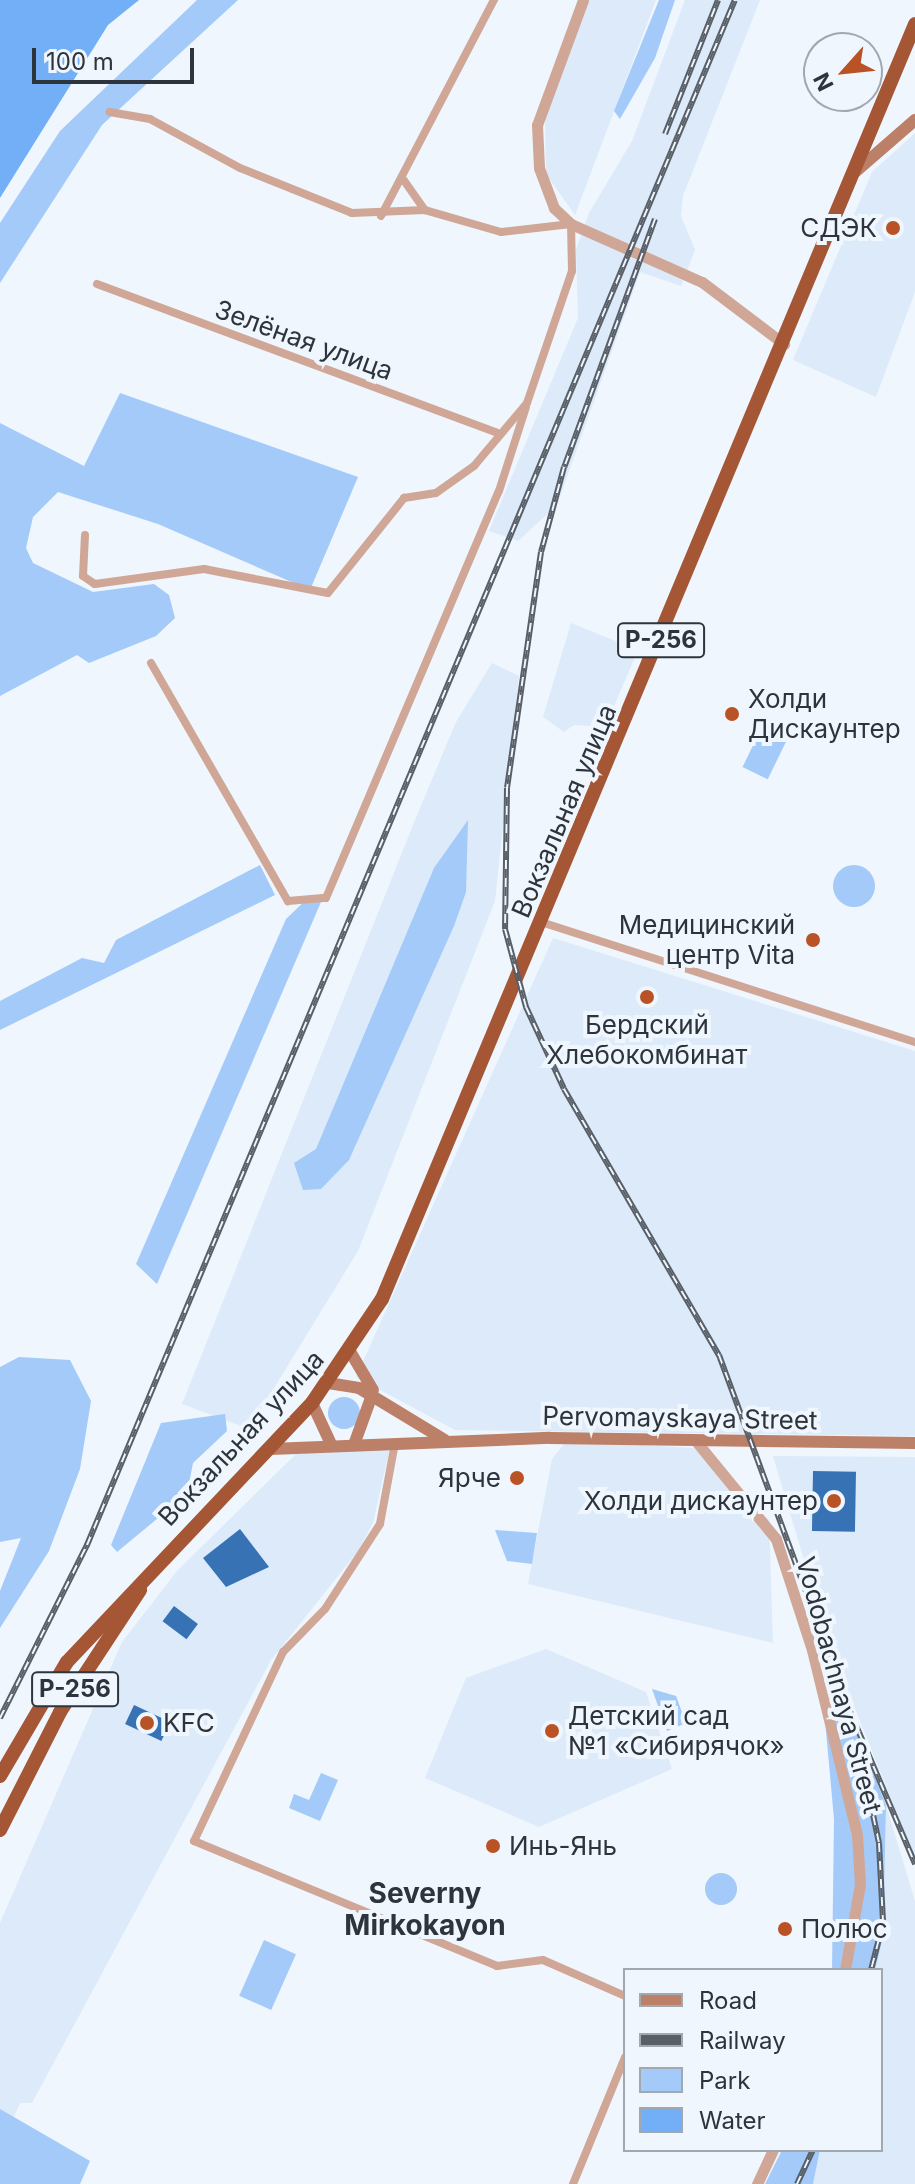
<!DOCTYPE html>
<html>
<head>
<meta charset="utf-8">
<style>
  body { margin:0 }
  #map { position:relative; width:915px; height:2184px; overflow:hidden; background:#eff6fe; font-family:Inter,sans-serif }
  div>[style] { position:absolute }
  .built>* { inset:0; background:#dceafa }
  .green>* { inset:0; background:#a3caf9; transform-origin:0 0 }
  .round { border-radius:50% }
  .water>* { inset:0; background:#72aff6 }
  .building>* { inset:0; background:#3772b5; transform-origin:0 0 }
  .minor>* { height:8px; margin:-4px; padding:0 4px; transform-origin:4px; border-radius:4px; background:#d0a796 }
  .tertiary>* { height:11px; margin:-5.5px; padding:0 5.5px; transform-origin:5.5px; border-radius:5.5px; background:#d0a796 }
  .secondary>* { height:12px; margin:-6px; padding:0 6px; transform-origin:6px; border-radius:6px; background:#bc8068 }
  .trunk>* { height:14px; margin:-7px; padding:0 7px; transform-origin:7px; border-radius:7px; background:#a45635 }
  .rail>* { height:6px; margin-top:-3px; transform-origin:0; background:repeating-linear-gradient(90deg,#eff6fe 0 9px,#585f67 0 18px); box-sizing:border-box; border-block:2px solid #585f67 }
  .dots>* { width:22px; height:22px; translate:-50% -50%; box-sizing:border-box; border:4px solid #eff6fe; border-radius:50% }
  span { translate:-50% -50%; white-space:nowrap; text-align:center; line-height:1.15; -webkit-text-stroke:8px #eff6fe; paint-order:stroke }
  .shield-label span { padding:2px 6px; background:#eff6fe; border:2px solid; border-radius:6px; -webkit-text-stroke-width:0 }
  .shield-label { font-size:24px; color:#2d343c; font-weight:700 }
  .poi-label { font-size:26px; color:#2d343c }
  .right { translate:-100% -50%; text-align:right }
  .left { translate:0 -50%; text-align:left }
  .street-label { font-size:26px; color:#2d343c }
  .neighbourhood-label { font-size:28px; color:#2d343c; font-weight:700 }
  .legend { position:absolute; left:623px; top:1968px; width:260px; height:184px; box-sizing:border-box; background:#eff6fe; border:2px solid #a1a8b0; margin:0; padding:10px 14px; list-style:none; font-size:24px; color:#2d343c }
  .legend li { display:flex; align-items:center; gap:16px; height:40px }
  .legend b { width:40px; border:2px solid #a1a8b0 }
  .north { position:absolute; left:803px; top:32px; width:80px; height:80px; box-sizing:border-box; background:#eff6fe; border:2px solid #a1a8b0; border-radius:50%; rotate:243deg; font-size:22px; font-weight:700; line-height:32px; text-align:center; color:#2d343c }
  .north::after { content:''; display:block; margin:auto; width:28px; height:36px; background:#b95326; clip-path:polygon(50% 0,100% 100%,50% 72%,0 100%) }
  .scale { position:absolute; left:32px; top:48px; width:162px; height:36px; box-sizing:border-box; border:4px solid #2d343c; border-top:0; padding-left:10px; font-size:24px; line-height:28px; white-space:nowrap; color:#2d343c; -webkit-text-stroke:6px #eff6fe; paint-order:stroke }
</style>
</head>
<body>
<div id="map">
  <div class="built">
    <div style="clip-path:polygon(586px 0,656px 0,575px 215px,546px 174px,545px 107px)"></div>
    <div style="clip-path:polygon(685px 0,760px 0,683px 196px,681px 216px,695px 250px,681px 286px,640px 272px,557px 505px,518px 541px,489px 531px,578px 318px,576px 249px,589px 213px,632px 141px)"></div>
    <div style="clip-path:polygon(915px 133px,915px 292px,876px 397px,793px 360px,872px 172px)"></div>
    <div style="clip-path:polygon(571px 623px,638px 650px,605px 727px,574px 725px,564px 732px,543px 717px)"></div>
    <div style="clip-path:polygon(492px 663px,519px 676px,495px 901px,358px 1251px,249px 1429px,182px 1404px,415px 820px,456px 722px)"></div>
    <div style="clip-path:polygon(553px 938px,915px 1051px,915px 1436px,455px 1430px,356px 1377px)"></div>
    <div style="clip-path:polygon(566px 1441px,694px 1448px,769px 1520px,773px 1643px,528px 1584px,552px 1459px)"></div>
    <div style="clip-path:polygon(390px 1447px,373px 1523px,358px 1551px,271px 1660px,32px 2103px,20px 2103px,0 2148px,0 1923px,122px 1642px,177px 1571px,302px 1448px)"></div>
    <div style="clip-path:polygon(773px 1456px,915px 1457px,915px 1858px,830px 1647px)"></div>
    <div style="clip-path:polygon(546px 1649px,646px 1692px,672px 1769px,539px 1827px,425px 1778px,466px 1678px)"></div>
    <div style="clip-path:polygon(886px 1805px,915px 1901px,915px 2184px,813px 2184px,820px 2150px,881px 2150px,881px 1970px,875px 1970px,883px 1937px)"></div>
  </div>
  <div class="green">
    <div style="clip-path:polygon(197px 0,238px 0,102px 125px,0 283px,0 223px,60px 131px)"></div>
    <div style="clip-path:polygon(659px 0,675px 0,655px 58px,620px 119px,614px 111px)"></div>
    <div style="clip-path:polygon(120px 393px,358px 477px,310px 590px,158px 524px,58px 492px,33px 517px,26px 548px,33px 563px,93px 592px,154px 584px,169px 595px,175px 618px,156px 636px,89px 663px,77px 655px,0 696px,0 423px,84px 466px)"></div>
    <div style="left:764px;top:723px;width:28px;height:49px;rotate:26deg"></div>
    <div style="clip-path:polygon(468px 820px,466px 892px,454px 926px,349px 1160px,321px 1189px,303px 1190px,294px 1163px,316px 1149px,434px 868px)"></div>
    <div style="clip-path:polygon(260px 865px,275px 895px,0 1030px,0 1001px,82px 958px,104px 963px,116px 940px)"></div>
    <div class="round" style="left:833px;top:865px;width:42px;height:42px"></div>
    <div style="clip-path:polygon(309px 897px,321px 902px,157px 1284px,136px 1264px,286px 919px)"></div>
    <div style="clip-path:polygon(19px 1357px,70px 1360px,91px 1401px,80px 1469px,49px 1551px,0 1628px,0 1591px,21px 1538px,0 1542px,0 1367px)"></div>
    <div class="round" style="left:328px;top:1397px;width:32px;height:32px"></div>
    <div style="clip-path:polygon(225px 1414px,227px 1431px,193px 1463px,187px 1494px,117px 1552px,111px 1545px,161px 1423px)"></div>
    <div style="clip-path:polygon(495px 1530px,537px 1533px,532px 1564px,507px 1561px)"></div>
    <div style="clip-path:polygon(817px 1632px,886px 1805px,883px 1937px,875px 1970px,832px 1970px,834px 1819px)"></div>
    <div style="clip-path:polygon(652px 1689px,676px 1696px,686px 1723px,667px 1731px)"></div>
    <div style="clip-path:polygon(321px 1773px,338px 1780px,320px 1821px,289px 1808px,294px 1794px,309px 1800px)"></div>
    <div class="round" style="left:705px;top:1873px;width:32px;height:32px"></div>
    <div style="left:264px;top:1940px;width:35px;height:61px;rotate:24deg"></div>
    <div style="clip-path:polygon(0 2109px,90px 2161px,80px 2184px,0 2184px)"></div>
    <div style="clip-path:polygon(782px 2150px,820px 2150px,813px 2184px,765px 2184px)"></div>
  </div>
  <div class="water">
    <div style="clip-path:polygon(0 0,139px 0,108px 25px,0 198px)"></div>
  </div>
  <div class="building">
    <div style="left:813px;top:1471px;width:43px;height:60px;rotate:1deg"></div>
    <div style="clip-path:polygon(240px 1529px,269px 1567px,226px 1587px,203px 1558px)"></div>
    <div style="left:174px;top:1606px;width:30px;height:19px;rotate:37deg"></div>
    <div style="left:134px;top:1705px;width:40px;height:21px;rotate:25deg"></div>
  </div>
  <div class="minor">
    <div style="left:403px;top:179px;width:38px;rotate:55deg"></div>
    <div style="left:381px;top:216px;width:244px;rotate:-62.4deg"></div>
    <div style="left:97px;top:284px;width:427px;rotate:20.4deg"></div>
    <div style="left:85px;top:535px;width:41px;rotate:92.8deg"></div>
    <div style="left:83px;top:576px;width:14px;rotate:34deg"></div>
    <div style="left:95px;top:584px;width:110px;rotate:-7.8deg"></div>
    <div style="left:204px;top:569px;width:126px;rotate:11deg"></div>
    <div style="left:328px;top:593px;width:122px;rotate:-51.3deg"></div>
    <div style="left:404px;top:498px;width:32px;rotate:-9deg"></div>
    <div style="left:436px;top:493px;width:47px;rotate:-35.4deg"></div>
    <div style="left:474px;top:466px;width:82px;rotate:-49.9deg"></div>
    <div style="left:527px;top:403px;width:139px;rotate:-71.2deg"></div>
    <div style="left:572px;top:271px;width:47px;rotate:-91.2deg"></div>
    <div style="left:571px;top:224px;width:70px;rotate:173.5deg"></div>
    <div style="left:501px;top:232px;width:79px;rotate:-163.9deg"></div>
    <div style="left:425px;top:210px;width:73px;rotate:177.6deg"></div>
    <div style="left:352px;top:213px;width:121px;rotate:-158.1deg"></div>
    <div style="left:240px;top:168px;width:102px;rotate:-151.4deg"></div>
    <div style="left:150px;top:119px;width:41px;rotate:-170.1deg"></div>
    <div style="left:151px;top:663px;width:275px;rotate:60.1deg"></div>
    <div style="left:288px;top:901px;width:38px;rotate:-5deg"></div>
    <div style="left:326px;top:898px;width:442px;rotate:-67deg"></div>
    <div style="left:499px;top:491px;width:88px;rotate:-72.2deg"></div>
    <div style="left:544px;top:923px;width:390px;rotate:17.8deg"></div>
    <div style="left:395px;top:1443px;width:82px;rotate:100.5deg"></div>
    <div style="left:380px;top:1524px;width:101px;rotate:122.9deg"></div>
    <div style="left:325px;top:1609px;width:60px;rotate:134.3deg"></div>
    <div style="left:283px;top:1652px;width:209px;rotate:115.2deg"></div>
    <div style="left:194px;top:1841px;width:328px;rotate:22.4deg"></div>
    <div style="left:497px;top:1966px;width:46px;rotate:-7.4deg"></div>
    <div style="left:543px;top:1960px;width:90px;rotate:23.7deg"></div>
    <div style="left:573px;top:2184px;width:137px;rotate:-67.7deg"></div>
  </div>
  <div class="tertiary">
    <div style="left:583px;top:0;width:133px;rotate:110.2deg"></div>
    <div style="left:537px;top:125px;width:43px;rotate:87.3deg"></div>
    <div style="left:539px;top:168px;width:43px;rotate:69.4deg"></div>
    <div style="left:554px;top:208px;width:23px;rotate:43deg"></div>
    <div style="left:571px;top:224px;width:143px;rotate:23.9deg"></div>
    <div style="left:702px;top:282px;width:103px;rotate:37.1deg"></div>
    <div style="left:695px;top:1440px;width:128px;rotate:50.7deg"></div>
    <div style="left:776px;top:1539px;width:117px;rotate:72deg"></div>
    <div style="left:812px;top:1650px;width:190px;rotate:76.3deg"></div>
    <div style="left:857px;top:1835px;width:49px;rotate:86.5deg"></div>
    <div style="left:860px;top:1884px;width:87px;rotate:99.9deg"></div>
    <div style="left:757px;top:2184px;width:38px;rotate:-65deg"></div>
  </div>
  <div class="secondary">
    <div style="left:854px;top:173px;width:81px;rotate:-41deg"></div>
    <div style="left:351px;top:1353px;width:43px;rotate:59.3deg"></div>
    <div style="left:328px;top:1383px;width:31px;rotate:9deg"></div>
    <div style="left:359px;top:1388px;width:100px;rotate:31.2deg"></div>
    <div style="left:312px;top:1403px;width:43px;rotate:65.2deg"></div>
    <div style="left:355px;top:1442px;width:50px;rotate:-70.1deg"></div>
    <div style="left:271px;top:1449px;width:279px;rotate:-2.3deg"></div>
    <div style="left:550px;top:1438px;width:365px;rotate:0.8deg"></div>
  </div>
  <div class="trunk">
    <div style="left:0;top:1776px;width:132px;rotate:-59.6deg"></div>
    <div style="left:67px;top:1662px;width:357px;rotate:-46.6deg"></div>
    <div style="left:312px;top:1403px;width:125px;rotate:-56.1deg"></div>
    <div style="left:382px;top:1299px;width:1382px;rotate:-67.31deg"></div>
    <div style="left:0;top:1830px;width:132px;rotate:-63deg"></div>
    <div style="left:60px;top:1712px;width:146px;rotate:-56.7deg"></div>
  </div>
  <div class="rail">
    <div style="left:665px;top:134px;width:144px;rotate:-68.4deg"></div>
    <div style="left:655px;top:219px;width:264px;rotate:110.1deg"></div>
    <div style="left:564px;top:467px;width:88px;rotate:105.1deg"></div>
    <div style="left:541px;top:552px;width:238px;rotate:98.2deg"></div>
    <div style="left:507px;top:788px;width:141px;rotate:90.8deg"></div>
    <div style="left:505px;top:929px;width:81px;rotate:74.9deg"></div>
    <div style="left:526px;top:1007px;width:90px;rotate:65.1deg"></div>
    <div style="left:564px;top:1089px;width:308px;rotate:59.8deg"></div>
    <div style="left:719px;top:1355px;width:385px;rotate:69.8deg"></div>
    <div style="left:852px;top:1716px;width:161px;rotate:66.9deg"></div>
    <div style="left:0;top:1718px;width:194px;rotate:-63.3deg"></div>
    <div style="left:87px;top:1545px;width:1675px;rotate:-67.25deg"></div>
    <div style="left:862px;top:1763px;width:82px;rotate:78deg"></div>
    <div style="left:879px;top:1843px;width:80px;rotate:87.1deg"></div>
    <div style="left:883px;top:1923px;width:49px;rotate:104.3deg"></div>
    <div style="left:797px;top:2184px;width:38px;rotate:-65deg"></div>
  </div>
  <div class="dots">
    <div style="left:893px;top:228px;background:#b95326"></div>
    <div style="left:732px;top:714px;background:#b95326"></div>
    <div style="left:813px;top:940px;background:#b95326"></div>
    <div style="left:647px;top:997px;background:#b95326"></div>
    <div style="left:517px;top:1478px;background:#b95326"></div>
    <div style="left:834px;top:1501px;background:#b95326"></div>
    <div style="left:147px;top:1723px;background:#b95326"></div>
    <div style="left:552px;top:1731px;background:#b95326"></div>
    <div style="left:493px;top:1846px;background:#b95326"></div>
    <div style="left:785px;top:1929px;background:#b95326"></div>
  </div>
  <div class="shield-label">
    <span style="left:661px;top:640px">Р-256</span>
    <span style="left:75px;top:1689px">Р-256</span>
  </div>
  <div class="poi-label">
    <span class="right" style="left:877px;top:228px">СДЭК</span>
    <span class="left" style="left:748px;top:714px">Холди<br>Дискаунтер</span>
    <span class="right" style="left:795px;top:940px">Медицинский<br>центр Vita</span>
    <span style="left:647px;top:1040px">Бердский<br>Хлебокомбинат</span>
    <span class="right" style="left:501px;top:1478px">Ярче</span>
    <span class="right" style="left:818px;top:1501px">Холди дискаунтер</span>
    <span class="left" style="left:568px;top:1731px">Детский сад<br>№1 «Сибирячок»</span>
    <span class="left" style="left:163px;top:1723px">KFC</span>
    <span class="left" style="left:509px;top:1846px">Инь-Янь</span>
    <span class="left" style="left:801px;top:1929px">Полюс</span>
  </div>
  <div class="street-label">
    <span style="left:304px;top:340px;rotate:20deg">Зелёная улица</span>
    <span style="left:564px;top:811px;rotate:-67deg">Вокзальная улица</span>
    <span style="left:680px;top:1418px;rotate:1deg">Pervomayskaya Street</span>
    <span style="left:241px;top:1438px;rotate:-47deg">Вокзальная улица</span>
    <span style="left:839px;top:1685px;rotate:75deg">Vodobachnaya Street</span>
  </div>
  <div class="neighbourhood-label">
    <span style="left:425px;top:1909px">Severny<br>Mirkokayon</span>
  </div>
  <ul class="legend">
  <li><b style="height:10px;background:#bc8068"></b>Road</li>
  <li><b style="height:10px;background:#585f67"></b>Railway</li>
  <li><b style="height:22px;background:#a3caf9"></b>Park</li>
  <li><b style="height:22px;background:#72aff6"></b>Water</li>
  </ul>
  <div class="north">N</div>
  <div class="scale">100 m</div>
</div>
</body>
</html>
